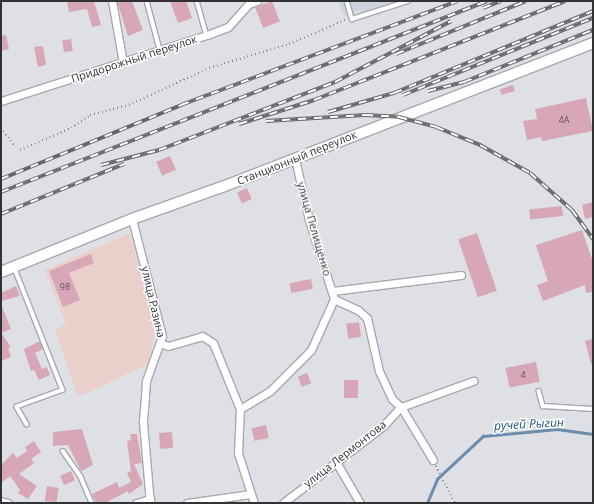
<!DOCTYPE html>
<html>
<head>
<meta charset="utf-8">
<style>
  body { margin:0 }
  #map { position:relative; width:594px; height:504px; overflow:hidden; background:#dee0e6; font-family:"Open Sans",sans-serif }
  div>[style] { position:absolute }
  .commercial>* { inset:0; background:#e9d0ca }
  .built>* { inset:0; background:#cdd2df }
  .stream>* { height:2.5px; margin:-1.25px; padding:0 1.25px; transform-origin:1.25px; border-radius:1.25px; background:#6c8dad }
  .building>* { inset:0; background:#d8a7b7; transform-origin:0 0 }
  .path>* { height:1.5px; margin-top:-0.75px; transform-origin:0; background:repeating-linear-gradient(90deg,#898a8e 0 1px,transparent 0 4px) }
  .roads { filter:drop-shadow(1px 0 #a6a8ae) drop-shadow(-1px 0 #a6a8ae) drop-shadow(0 1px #a6a8ae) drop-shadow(0 -1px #a6a8ae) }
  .service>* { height:3.5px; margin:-1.75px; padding:0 1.75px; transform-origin:1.75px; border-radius:1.75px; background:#fff }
  .minor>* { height:7px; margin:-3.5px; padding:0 3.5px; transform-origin:3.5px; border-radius:3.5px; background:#fff }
  .secondary>* { height:10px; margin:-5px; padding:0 5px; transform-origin:5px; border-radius:5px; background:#fff }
  .rail>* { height:4px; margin-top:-2px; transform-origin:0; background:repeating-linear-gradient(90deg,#fff 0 8px,#646568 0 16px); box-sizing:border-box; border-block:1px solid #646568 }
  span { translate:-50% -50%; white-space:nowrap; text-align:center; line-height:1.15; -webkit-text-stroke:3px #fff; paint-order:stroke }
  .number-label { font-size:9px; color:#5b4f55 }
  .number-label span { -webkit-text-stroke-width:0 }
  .street-label { font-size:11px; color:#313234 }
  .water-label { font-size:12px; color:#225681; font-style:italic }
  .frame { position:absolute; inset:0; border:2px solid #313234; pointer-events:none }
</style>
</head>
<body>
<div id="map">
  <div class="commercial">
    <div style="clip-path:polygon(130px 233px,155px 332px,148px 364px,78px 397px,55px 330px,66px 324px,45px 270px)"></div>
  </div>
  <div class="built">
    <div style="clip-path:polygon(338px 1px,403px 1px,402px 6px,362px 16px,360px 10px,345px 16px)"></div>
  </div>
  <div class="stream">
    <div style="left:427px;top:503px;width:26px;rotate:-67deg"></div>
    <div style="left:437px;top:479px;width:63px;rotate:-43.1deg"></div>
    <div style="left:483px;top:436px;width:74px;rotate:-5.4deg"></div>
    <div style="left:557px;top:429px;width:36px;rotate:8deg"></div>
  </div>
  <div class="building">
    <div style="clip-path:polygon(67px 1px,94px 1px,101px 25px,92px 27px,87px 9px,69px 12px)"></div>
    <div style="clip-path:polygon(117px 1px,132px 1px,143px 30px,128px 36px)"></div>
    <div style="clip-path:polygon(170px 1px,186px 1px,192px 18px,178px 23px)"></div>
    <div style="left:272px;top:1px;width:22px;height:18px;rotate:69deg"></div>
    <div style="clip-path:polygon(6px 35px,9px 49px,1px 51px,1px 36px)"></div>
    <div style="left:71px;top:39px;width:12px;height:9px;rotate:81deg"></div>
    <div style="clip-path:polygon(43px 46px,46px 65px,38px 67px,34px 47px)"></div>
    <div style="left:513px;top:85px;width:6px;height:14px;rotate:72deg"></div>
    <div style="clip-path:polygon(586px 98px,593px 131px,542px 141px,541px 137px,527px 140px,523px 121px,537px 119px,535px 109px)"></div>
    <div style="left:170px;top:156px;width:15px;height:15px;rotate:67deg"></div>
    <div style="left:247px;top:188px;width:12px;height:11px;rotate:66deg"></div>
    <div style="clip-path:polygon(593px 202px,593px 217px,585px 219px,582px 205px)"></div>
    <div style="left:562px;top:206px;width:10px;height:33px;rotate:84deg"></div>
    <div style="clip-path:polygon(582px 230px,593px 262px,593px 292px,586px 293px,585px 285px,543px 301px,537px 285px,548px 281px,536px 245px)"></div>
    <div style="left:477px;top:233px;width:61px;height:20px;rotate:71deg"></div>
    <div style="clip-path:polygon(91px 254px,94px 263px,69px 273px,80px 300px,63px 307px,49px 271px)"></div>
    <div style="left:311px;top:279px;width:10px;height:22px;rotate:79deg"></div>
    <div style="clip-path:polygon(16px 286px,20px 296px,1px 301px,1px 293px)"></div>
    <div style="clip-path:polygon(1px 304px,11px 329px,1px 333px)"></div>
    <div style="left:359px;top:322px;width:15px;height:13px;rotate:82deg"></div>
    <div style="clip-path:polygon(1px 333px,11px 347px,8px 348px,11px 357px,1px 361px)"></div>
    <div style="clip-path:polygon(593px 339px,593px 363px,591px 364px,585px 341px)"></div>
    <div style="clip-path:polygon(40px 341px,43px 349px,35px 353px,42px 369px,47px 367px,50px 375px,39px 380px,34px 370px,31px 371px,24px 349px)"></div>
    <div style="left:536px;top:362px;width:20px;height:31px;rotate:79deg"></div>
    <div style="left:307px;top:373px;width:11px;height:10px;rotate:68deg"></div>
    <div style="left:358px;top:380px;width:18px;height:14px;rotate:90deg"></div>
    <div style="left:266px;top:425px;width:13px;height:15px;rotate:77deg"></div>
    <div style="clip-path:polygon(82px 429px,93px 465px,81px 471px,68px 445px,53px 446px,53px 432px)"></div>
    <div style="left:172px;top:432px;width:16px;height:13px;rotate:86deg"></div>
    <div style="clip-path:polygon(130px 434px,137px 434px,142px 463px,134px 464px,143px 484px,129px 494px,128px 491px,105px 503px,96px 503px,92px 494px,117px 482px,119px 488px,131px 482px,127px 473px,131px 471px,127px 441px,131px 440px)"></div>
    <div style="clip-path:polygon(34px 441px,41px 452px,31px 459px,34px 463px,19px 474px,37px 486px,28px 499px,18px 493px,20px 490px,10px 476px,1px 483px,1px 465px,13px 453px,17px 458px,27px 451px,25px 447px)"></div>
    <div style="left:71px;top:471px;width:10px;height:12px;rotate:66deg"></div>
    <div style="left:47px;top:486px;width:12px;height:15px;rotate:9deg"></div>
  </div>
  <div class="path">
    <div style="left:1px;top:128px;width:24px;rotate:52deg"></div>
    <div style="left:20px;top:150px;width:56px;rotate:-23.3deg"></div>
    <div style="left:71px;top:128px;width:23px;rotate:-34deg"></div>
    <div style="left:90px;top:115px;width:40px;rotate:-14.4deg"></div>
    <div style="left:129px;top:105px;width:88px;rotate:-24.8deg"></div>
    <div style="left:209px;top:68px;width:84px;rotate:-16.7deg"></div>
    <div style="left:289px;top:44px;width:63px;rotate:-23.3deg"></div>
    <div style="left:436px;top:466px;width:42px;rotate:62.8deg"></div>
  </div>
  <div class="roads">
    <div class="service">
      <div style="left:147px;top:1px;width:51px;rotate:75.1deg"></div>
      <div style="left:197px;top:1px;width:35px;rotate:74deg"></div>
      <div style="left:347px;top:1px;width:19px;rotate:74deg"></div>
      <div style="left:352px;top:19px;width:59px;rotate:-17.8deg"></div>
      <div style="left:15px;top:269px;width:130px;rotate:68.4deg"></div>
      <div style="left:63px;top:390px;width:49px;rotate:159.7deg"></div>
      <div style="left:17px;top:407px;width:20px;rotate:60deg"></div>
      <div style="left:539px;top:391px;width:16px;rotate:75deg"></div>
      <div style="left:543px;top:406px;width:50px;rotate:3.4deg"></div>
      <div style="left:63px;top:451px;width:32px;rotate:55deg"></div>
      <div style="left:81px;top:477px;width:28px;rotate:67deg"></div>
    </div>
    <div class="minor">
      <div style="left:112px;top:1px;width:63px;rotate:79.9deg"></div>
      <div style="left:1px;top:101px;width:216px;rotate:-17.8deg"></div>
      <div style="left:207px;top:35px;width:22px;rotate:-21deg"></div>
      <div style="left:228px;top:27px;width:31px;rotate:-48deg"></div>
      <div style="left:249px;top:4px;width:9px;rotate:-21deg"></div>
      <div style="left:295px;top:159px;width:63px;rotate:77.1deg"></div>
      <div style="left:309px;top:220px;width:83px;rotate:72.4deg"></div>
      <div style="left:334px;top:299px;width:26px;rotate:25deg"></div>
      <div style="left:358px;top:310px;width:12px;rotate:42deg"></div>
      <div style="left:367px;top:318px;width:54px;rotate:77.2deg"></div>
      <div style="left:379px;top:371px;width:31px;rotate:65deg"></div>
      <div style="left:392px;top:399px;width:12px;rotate:42deg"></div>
      <div style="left:401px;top:407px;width:62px;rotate:58.9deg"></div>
      <div style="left:132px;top:219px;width:121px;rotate:75.6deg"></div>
      <div style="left:162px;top:336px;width:48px;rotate:109.6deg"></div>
      <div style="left:146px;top:381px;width:16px;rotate:94deg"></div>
      <div style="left:145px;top:397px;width:25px;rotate:95deg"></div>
      <div style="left:143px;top:422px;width:81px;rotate:85.1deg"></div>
      <div style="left:332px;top:291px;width:130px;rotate:-7.1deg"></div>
      <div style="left:162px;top:344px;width:6px;rotate:18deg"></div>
      <div style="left:168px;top:346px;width:35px;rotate:-16deg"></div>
      <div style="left:202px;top:336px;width:13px;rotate:32deg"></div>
      <div style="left:213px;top:343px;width:71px;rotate:67.8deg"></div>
      <div style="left:240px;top:409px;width:44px;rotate:92.6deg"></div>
      <div style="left:238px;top:453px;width:52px;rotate:72.3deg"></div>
      <div style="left:240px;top:409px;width:35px;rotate:-31deg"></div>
      <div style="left:270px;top:391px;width:58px;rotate:-45deg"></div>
      <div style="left:311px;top:350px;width:56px;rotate:-65.7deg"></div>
      <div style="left:336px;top:462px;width:48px;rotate:59.7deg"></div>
      <div style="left:1px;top:501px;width:7px;rotate:16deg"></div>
      <div style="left:136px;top:503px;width:15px;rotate:-16deg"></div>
      <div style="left:187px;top:503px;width:64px;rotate:-8.1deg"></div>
      <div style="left:283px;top:503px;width:126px;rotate:-37.6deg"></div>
      <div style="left:383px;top:426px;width:26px;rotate:-47deg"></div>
      <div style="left:401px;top:407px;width:77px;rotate:-19.9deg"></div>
    </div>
    <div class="secondary">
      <div style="left:1px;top:272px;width:141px;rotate:-22deg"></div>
      <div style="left:132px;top:219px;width:96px;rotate:-19.6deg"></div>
      <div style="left:222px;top:187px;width:398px;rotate:-21.2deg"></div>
    </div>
  </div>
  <div class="rail">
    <div style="left:483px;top:8px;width:19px;rotate:-21deg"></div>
    <div style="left:396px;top:54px;width:140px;rotate:-22.2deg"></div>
    <div style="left:428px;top:91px;width:37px;rotate:-14deg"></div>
    <div style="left:464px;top:82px;width:139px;rotate:-22deg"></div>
    <div style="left:403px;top:95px;width:205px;rotate:-22.1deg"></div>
    <div style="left:328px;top:112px;width:69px;rotate:-16.1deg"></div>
    <div style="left:394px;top:93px;width:215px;rotate:-22.4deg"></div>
    <div style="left:266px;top:121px;width:99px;rotate:-3.5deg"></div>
    <div style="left:365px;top:115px;width:34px;rotate:3deg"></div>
    <div style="left:399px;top:117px;width:38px;rotate:15deg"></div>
    <div style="left:436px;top:127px;width:48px;rotate:22.2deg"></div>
    <div style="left:480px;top:145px;width:57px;rotate:29.2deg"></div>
    <div style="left:530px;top:173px;width:56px;rotate:41.4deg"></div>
    <div style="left:572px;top:210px;width:36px;rotate:54deg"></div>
    <div style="left:239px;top:124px;width:79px;rotate:-17.7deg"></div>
    <div style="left:314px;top:100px;width:270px;rotate:-21.5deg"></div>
    <div style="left:101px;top:165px;width:60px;rotate:-14.5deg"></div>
    <div style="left:159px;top:150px;width:189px;rotate:-21.1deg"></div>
    <div style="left:335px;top:82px;width:131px;rotate:-27.7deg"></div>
    <div style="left:1px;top:179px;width:195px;rotate:-22.3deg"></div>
    <div style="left:181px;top:105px;width:295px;rotate:-20.6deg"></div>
    <div style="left:1px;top:192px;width:522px;rotate:-21.46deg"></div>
    <div style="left:1px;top:214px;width:133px;rotate:-22.1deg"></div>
  </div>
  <div class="number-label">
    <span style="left:564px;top:120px">4А</span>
    <span style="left:65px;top:287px">98</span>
    <span style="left:523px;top:375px">4</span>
  </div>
  <div class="street-label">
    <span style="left:134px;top:59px;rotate:-18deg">Придорожный переулок</span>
    <span style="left:297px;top:158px;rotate:-22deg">Станционный переулок</span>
    <span style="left:314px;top:229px;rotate:74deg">улица Пелищенко</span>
    <span style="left:153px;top:302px;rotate:77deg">улица Разина</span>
    <span style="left:345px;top:454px;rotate:-38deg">улица Лермонтова</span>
  </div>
  <div class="water-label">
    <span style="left:529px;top:424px;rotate:-3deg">ручей Рыгин</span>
  </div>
  <div class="frame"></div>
</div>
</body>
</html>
